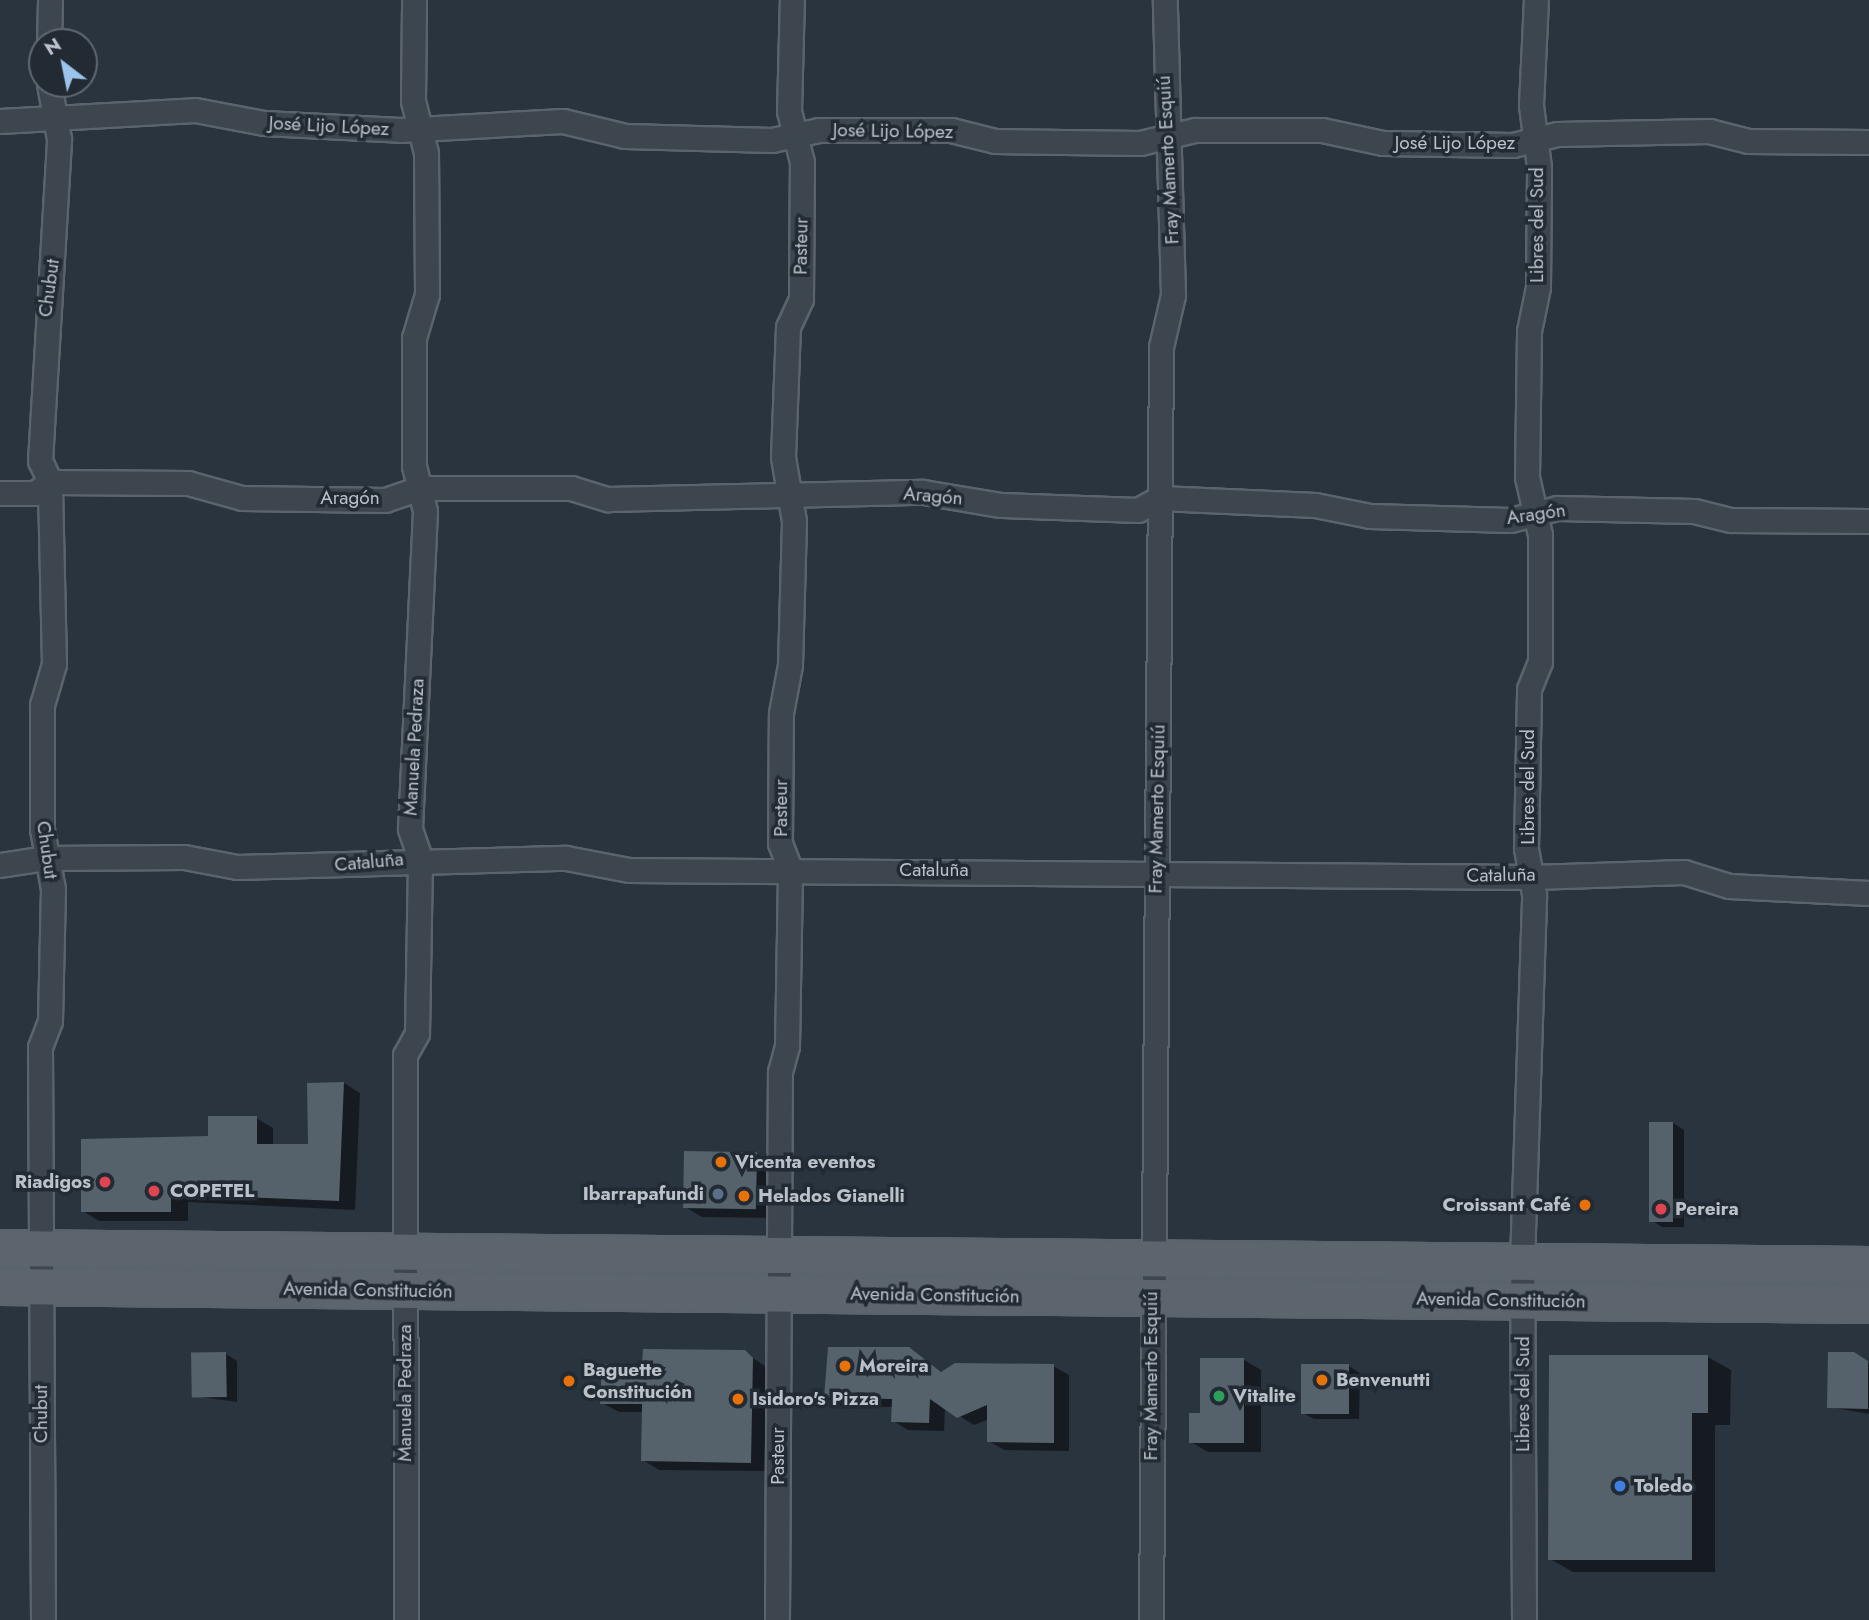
<!DOCTYPE html>
<html>
<head>
<meta charset="utf-8">
<style>
  body { margin:0 }
  #map { position:relative; width:1869px; height:1620px; overflow:hidden; background:#29343e; font-family:Jost,sans-serif }
  div>[style] { position:absolute }
  .green>* { inset:0; background:#2e4342; transform-origin:0 0 }
  .shadow>* { inset:0; background:#0007 }
  .building>* { inset:0; background:#55616b; transform-origin:0 0 }
  .roads { filter:drop-shadow(2px 0 #5b646c) drop-shadow(-2px 0 #5b646c) drop-shadow(0 2px #5b646c) drop-shadow(0 -2px #5b646c) }
  .street>* { height:23px; margin:-11.5px; padding:0 11.5px; transform-origin:11.5px; border-radius:11.5px; background:#3d464f }
  .primary>* { height:35px; margin:-17.5px; padding:0 17.5px; transform-origin:17.5px; border-radius:17.5px; background:#5c656e }
  .dots>* { width:19px; height:19px; translate:-50% -50%; box-sizing:border-box; border:4px solid #222b34; border-radius:50% }
  span { translate:-50% -50%; white-space:nowrap; text-align:center; line-height:1.15; -webkit-text-stroke:7px #222b34; paint-order:stroke }
  .street-label { font-size:19px; color:#bac1c9 }
  .poi-label { font-size:19px; color:#bac1c9; font-weight:700 }
  .left { translate:0 -50%; text-align:left }
  .right { translate:-100% -50%; text-align:right }
  .north { position:absolute; left:28px; top:28px; width:70px; height:70px; box-sizing:border-box; background:#222b34; border:2px solid #5f6770; border-radius:50%; rotate:328deg; font-size:19px; font-weight:700; line-height:28px; text-align:center; color:#bac1c9 }
  .north::after { content:''; display:block; margin:auto; width:24px; height:32px; background:#9cc3ec; clip-path:polygon(50% 0,100% 100%,50% 72%,0 100%) }
</style>
</head>
<body>
<div id="map">
  <div class="green">
    <div style="clip-path:polygon(813px 1272px,1113px 1274px,1115px 1278px,811px 1277px)"></div>
    <div style="left:1185px;top:1274px;width:298px;height:9px;rotate:1deg"></div>
    <div style="left:1555px;top:1278px;width:308px;height:8px;rotate:1deg"></div>
  </div>
  <div class="shadow">
    <div style="clip-path:polygon(344px 1083px,360px 1093px,355px 1210px,188px 1202px,188px 1221px,99px 1221px,83px 1211px,256px 1118px,273px 1128px,273px 1146px,310px 1145px)"></div>
    <div style="clip-path:polygon(1673px 1123px,1684px 1130px,1684px 1227px,1662px 1227px,1651px 1220px)"></div>
    <div style="clip-path:polygon(756px 1154px,774px 1163px,773px 1218px,702px 1217px,685px 1207px)"></div>
    <div style="clip-path:polygon(909px 1349px,943px 1373px,1053px 1366px,1069px 1375px,1069px 1451px,1004px 1450px,989px 1441px,989px 1419px,974px 1425px,945px 1407px,944px 1431px,908px 1430px,893px 1421px,893px 1407px,841px 1406px,825px 1397px)"></div>
    <div style="clip-path:polygon(744px 1352px,769px 1369px,767px 1471px,659px 1470px,643px 1460px,644px 1412px,619px 1412px,602px 1403px,644px 1366px)"></div>
    <div style="clip-path:polygon(226px 1354px,237px 1361px,237px 1402px,193px 1396px)"></div>
    <div style="clip-path:polygon(1853px 1354px,1869px 1363px,1869px 1414px,1829px 1407px)"></div>
    <div style="clip-path:polygon(1708px 1357px,1731px 1370px,1730px 1425px,1715px 1425px,1715px 1572px,1573px 1572px,1550px 1559px)"></div>
    <div style="clip-path:polygon(1244px 1360px,1261px 1370px,1261px 1452px,1208px 1452px,1191px 1442px,1202px 1415px)"></div>
    <div style="clip-path:polygon(1349px 1366px,1360px 1373px,1359px 1419px,1314px 1419px,1303px 1413px)"></div>
  </div>
  <div class="building">
    <div style="clip-path:polygon(344px 1082px,339px 1201px,171px 1194px,171px 1212px,81px 1212px,81px 1139px,208px 1136px,208px 1116px,257px 1116px,257px 1144px,308px 1144px,307px 1083px)"></div>
    <div style="left:1649px;top:1122px;width:24px;height:100px"></div>
    <div style="left:684px;top:1151px;width:73px;height:57px;rotate:1deg"></div>
    <div style="clip-path:polygon(828px 1347px,909px 1347px,941px 1372px,955px 1363px,1054px 1364px,1054px 1443px,987px 1442px,987px 1405px,957px 1418px,930px 1399px,929px 1423px,891px 1422px,892px 1399px,824px 1398px)"></div>
    <div style="clip-path:polygon(643px 1349px,745px 1350px,753px 1358px,751px 1463px,641px 1461px,642px 1404px,600px 1404px,602px 1364px,642px 1365px)"></div>
    <div style="left:226px;top:1352px;width:45px;height:35px;rotate:89deg"></div>
    <div style="clip-path:polygon(1828px 1352px,1854px 1352px,1868px 1361px,1868px 1409px,1827px 1408px)"></div>
    <div style="clip-path:polygon(1549px 1355px,1708px 1355px,1708px 1413px,1692px 1413px,1692px 1560px,1548px 1560px)"></div>
    <div style="clip-path:polygon(1200px 1358px,1244px 1358px,1244px 1443px,1189px 1443px,1189px 1413px,1200px 1413px)"></div>
    <div style="left:1301px;top:1364px;width:48px;height:50px"></div>
  </div>
  <div class="roads">
    <div class="street">
      <div style="left:49px;top:42px;width:42px;rotate:-88.6deg"></div>
      <div style="left:0;top:121px;width:195px;rotate:-3.2deg"></div>
      <div style="left:195px;top:110px;width:70px;rotate:10.7deg"></div>
      <div style="left:264px;top:123px;width:136px;rotate:2.9deg"></div>
      <div style="left:400px;top:130px;width:163px;rotate:-3.2deg"></div>
      <div style="left:563px;top:121px;width:64px;rotate:13.6deg"></div>
      <div style="left:625px;top:136px;width:147px;rotate:1.6deg"></div>
      <div style="left:772px;top:140px;width:48px;rotate:-12deg"></div>
      <div style="left:819px;top:130px;width:132px"></div>
      <div style="left:951px;top:130px;width:45px;rotate:14deg"></div>
      <div style="left:995px;top:141px;width:145px;rotate:0.8deg"></div>
      <div style="left:1140px;top:143px;width:57px;rotate:-13.3deg"></div>
      <div style="left:1195px;top:130px;width:127px"></div>
      <div style="left:1322px;top:130px;width:62px;rotate:12deg"></div>
      <div style="left:1383px;top:143px;width:130px;rotate:0.9deg"></div>
      <div style="left:1513px;top:145px;width:45px;rotate:-14deg"></div>
      <div style="left:1557px;top:134px;width:152px;rotate:-1.1deg"></div>
      <div style="left:1709px;top:131px;width:40px;rotate:14.4deg"></div>
      <div style="left:1748px;top:141px;width:121px;rotate:0.5deg"></div>
      <div style="left:0;top:493px;width:35px"></div>
      <div style="left:35px;top:493px;width:19px;rotate:-36deg"></div>
      <div style="left:50px;top:482px;width:138px;rotate:0.4deg"></div>
      <div style="left:188px;top:483px;width:56px;rotate:15.5deg"></div>
      <div style="left:242px;top:498px;width:143px;rotate:0.8deg"></div>
      <div style="left:385px;top:500px;width:36px;rotate:-19deg"></div>
      <div style="left:419px;top:488px;width:152px"></div>
      <div style="left:571px;top:488px;width:39px;rotate:17deg"></div>
      <div style="left:608px;top:499px;width:315px;rotate:-1.3deg"></div>
      <div style="left:923px;top:492px;width:79px;rotate:9.5deg"></div>
      <div style="left:1001px;top:505px;width:137px;rotate:2.1deg"></div>
      <div style="left:1138px;top:510px;width:25px;rotate:-29deg"></div>
      <div style="left:1160px;top:498px;width:155px;rotate:2.6deg"></div>
      <div style="left:1315px;top:505px;width:56px;rotate:11.3deg"></div>
      <div style="left:1370px;top:516px;width:140px;rotate:1.6deg"></div>
      <div style="left:1510px;top:520px;width:49px;rotate:-14.3deg"></div>
      <div style="left:1557px;top:508px;width:137px;rotate:1.3deg"></div>
      <div style="left:1694px;top:511px;width:38px;rotate:14deg"></div>
      <div style="left:1731px;top:520px;width:138px;rotate:0.4deg"></div>
      <div style="left:0;top:865px;width:47px;rotate:-8.7deg"></div>
      <div style="left:46px;top:858px;width:138px;rotate:-0.4deg"></div>
      <div style="left:184px;top:857px;width:54px;rotate:10.7deg"></div>
      <div style="left:237px;top:867px;width:329px;rotate:-1.6deg"></div>
      <div style="left:566px;top:858px;width:64px;rotate:10.8deg"></div>
      <div style="left:629px;top:870px;width:904px;rotate:0.44deg"></div>
      <div style="left:1533px;top:877px;width:151px;rotate:-1.9deg"></div>
      <div style="left:1684px;top:872px;width:47px;rotate:17.3deg"></div>
      <div style="left:1729px;top:886px;width:140px;rotate:2.9deg"></div>
      <div style="left:43px;top:1620px;width:573px;rotate:-90.3deg"></div>
      <div style="left:40px;top:1047px;width:28px;rotate:-69deg"></div>
      <div style="left:50px;top:1021px;width:132px;rotate:-88.7deg"></div>
      <div style="left:53px;top:889px;width:61px;rotate:-100.4deg"></div>
      <div style="left:42px;top:829px;width:124px;rotate:-90deg"></div>
      <div style="left:42px;top:705px;width:43px;rotate:-73.7deg"></div>
      <div style="left:54px;top:664px;width:182px;rotate:-91.3deg"></div>
      <div style="left:50px;top:482px;width:23px;rotate:-115deg"></div>
      <div style="left:40px;top:461px;width:323px;rotate:-86.6deg"></div>
      <div style="left:59px;top:139px;width:56px;rotate:-100.3deg"></div>
      <div style="left:406px;top:1620px;width:565px;rotate:-90.1deg"></div>
      <div style="left:405px;top:1055px;width:25px;rotate:-61deg"></div>
      <div style="left:417px;top:1033px;width:175px;rotate:-89deg"></div>
      <div style="left:420px;top:858px;width:31px;rotate:-109deg"></div>
      <div style="left:410px;top:829px;width:318px;rotate:-87.3deg"></div>
      <div style="left:425px;top:511px;width:46px;rotate:-103.7deg"></div>
      <div style="left:414px;top:466px;width:128px;rotate:-90deg"></div>
      <div style="left:414px;top:338px;width:46px;rotate:-73.5deg"></div>
      <div style="left:427px;top:294px;width:141px;rotate:-90.4deg"></div>
      <div style="left:426px;top:153px;width:54px;rotate:-104deg"></div>
      <div style="left:413px;top:101px;width:101px;rotate:-89.4deg"></div>
      <div style="left:777px;top:1620px;width:548px;rotate:-89.69deg"></div>
      <div style="left:780px;top:1072px;width:27px;rotate:-75deg"></div>
      <div style="left:787px;top:1046px;width:177px;rotate:-89deg"></div>
      <div style="left:790px;top:869px;width:28px;rotate:-111deg"></div>
      <div style="left:780px;top:843px;width:130px;rotate:-89.6deg"></div>
      <div style="left:781px;top:713px;width:49px;rotate:-79.4deg"></div>
      <div style="left:790px;top:665px;width:144px;rotate:-88.4deg"></div>
      <div style="left:794px;top:521px;width:65px;rotate:-99.8deg"></div>
      <div style="left:783px;top:457px;width:130px;rotate:-87.8deg"></div>
      <div style="left:788px;top:327px;width:31px;rotate:-65deg"></div>
      <div style="left:801px;top:299px;width:137px;rotate:-89.6deg"></div>
      <div style="left:802px;top:162px;width:53px;rotate:-104.3deg"></div>
      <div style="left:789px;top:111px;width:111px;rotate:-88.5deg"></div>
      <div style="left:1151px;top:1620px;width:1273px;rotate:-89.55deg"></div>
      <div style="left:1161px;top:347px;width:53px;rotate:-77deg"></div>
      <div style="left:1173px;top:295px;width:295px;rotate:-91.6deg"></div>
      <div style="left:1524px;top:1620px;width:358px;rotate:-90.3deg"></div>
      <div style="left:1522px;top:1262px;width:368px;rotate:-88.1deg"></div>
      <div style="left:1534px;top:894px;width:47px;rotate:-99.9deg"></div>
      <div style="left:1526px;top:848px;width:159px;rotate:-88.9deg"></div>
      <div style="left:1529px;top:689px;width:29px;rotate:-68deg"></div>
      <div style="left:1540px;top:662px;width:127px;rotate:-90deg"></div>
      <div style="left:1540px;top:535px;width:59px;rotate:-102.6deg"></div>
      <div style="left:1527px;top:477px;width:146px;rotate:-89.2deg"></div>
      <div style="left:1529px;top:331px;width:45px;rotate:-78.4deg"></div>
      <div style="left:1538px;top:287px;width:120px;rotate:-89.5deg"></div>
      <div style="left:1539px;top:167px;width:63px;rotate:-97.4deg"></div>
      <div style="left:1531px;top:105px;width:105px;rotate:-87.3deg"></div>
    </div>
    <div class="primary">
      <div style="left:0;top:1248px;width:1869px;rotate:0.52deg"></div>
      <div style="left:0;top:1286px;width:1869px;rotate:0.55deg"></div>
    </div>
  </div>
  <div class="dots">
    <div style="left:721px;top:1162px;background:#e8710a"></div>
    <div style="left:105px;top:1182px;background:#e0444e"></div>
    <div style="left:154px;top:1191px;background:#e0444e"></div>
    <div style="left:718px;top:1194px;background:#5c6f8a"></div>
    <div style="left:744px;top:1196px;background:#e8710a"></div>
    <div style="left:1585px;top:1205px;background:#e8710a"></div>
    <div style="left:1661px;top:1209px;background:#e0444e"></div>
    <div style="left:845px;top:1366px;background:#e8710a"></div>
    <div style="left:1322px;top:1380px;background:#e8710a"></div>
    <div style="left:569px;top:1381px;background:#e8710a"></div>
    <div style="left:1219px;top:1396px;background:#2e9e5b"></div>
    <div style="left:738px;top:1399px;background:#e8710a"></div>
    <div style="left:1620px;top:1486px;background:#3f7fe0"></div>
  </div>
  <div class="street-label">
    <span style="left:329px;top:126px;rotate:3deg">José Lijo López</span>
    <span style="left:893px;top:131px;rotate:1deg">José Lijo López</span>
    <span style="left:1455px;top:143px">José Lijo López</span>
    <span style="left:1168px;top:160px;rotate:-93deg">Fray Mamerto Esquiú</span>
    <span style="left:1537px;top:225px;rotate:-90deg">Libres del Sud</span>
    <span style="left:801px;top:246px;rotate:-89deg">Pasteur</span>
    <span style="left:49px;top:288px;rotate:-82deg">Chubut</span>
    <span style="left:933px;top:496px;rotate:5deg">Aragón</span>
    <span style="left:350px;top:498px">Aragón</span>
    <span style="left:1536px;top:514px;rotate:-8deg">Aragón</span>
    <span style="left:414px;top:747px;rotate:-87deg">Manuela Pedraza</span>
    <span style="left:1528px;top:787px;rotate:-90deg">Libres del Sud</span>
    <span style="left:781px;top:808px;rotate:-90deg">Pasteur</span>
    <span style="left:1157px;top:809px;rotate:-89deg">Fray Mamerto Esquiú</span>
    <span style="left:47px;top:850px;rotate:82deg">Chubut</span>
    <span style="left:369px;top:862px;rotate:-5deg">Cataluña</span>
    <span style="left:934px;top:870px">Cataluña</span>
    <span style="left:1501px;top:875px;rotate:-1deg">Cataluña</span>
    <span style="left:368px;top:1290px;rotate:1deg">Avenida Constitución</span>
    <span style="left:935px;top:1295px;rotate:1deg">Avenida Constitución</span>
    <span style="left:1501px;top:1300px;rotate:1deg">Avenida Constitución</span>
    <span style="left:1151px;top:1376px;rotate:-90deg">Fray Mamerto Esquiú</span>
    <span style="left:405px;top:1393px;rotate:-90deg">Manuela Pedraza</span>
    <span style="left:1523px;top:1394px;rotate:-90deg">Libres del Sud</span>
    <span style="left:41px;top:1414px;rotate:-90deg">Chubut</span>
    <span style="left:778px;top:1456px;rotate:-90deg">Pasteur</span>
  </div>
  <div class="poi-label">
    <span class="left" style="left:735px;top:1162px">Vicenta eventos</span>
    <span class="right" style="left:91px;top:1182px">Riadigos</span>
    <span class="left" style="left:170px;top:1191px">COPETEL</span>
    <span class="right" style="left:704px;top:1194px">Ibarrapafundi</span>
    <span class="left" style="left:758px;top:1196px">Helados Gianelli</span>
    <span class="right" style="left:1571px;top:1205px">Croissant Café</span>
    <span class="left" style="left:1675px;top:1209px">Pereira</span>
    <span class="left" style="left:859px;top:1366px">Moreira</span>
    <span class="left" style="left:583px;top:1381px">Baguette<br>Constitución</span>
    <span class="left" style="left:1336px;top:1380px">Benvenutti</span>
    <span class="left" style="left:1233px;top:1396px">Vitalite</span>
    <span class="left" style="left:752px;top:1399px">Isidoro's Pizza</span>
    <span class="left" style="left:1634px;top:1486px">Toledo</span>
  </div>
  <div class="north">N</div>
</div>
</body>
</html>
